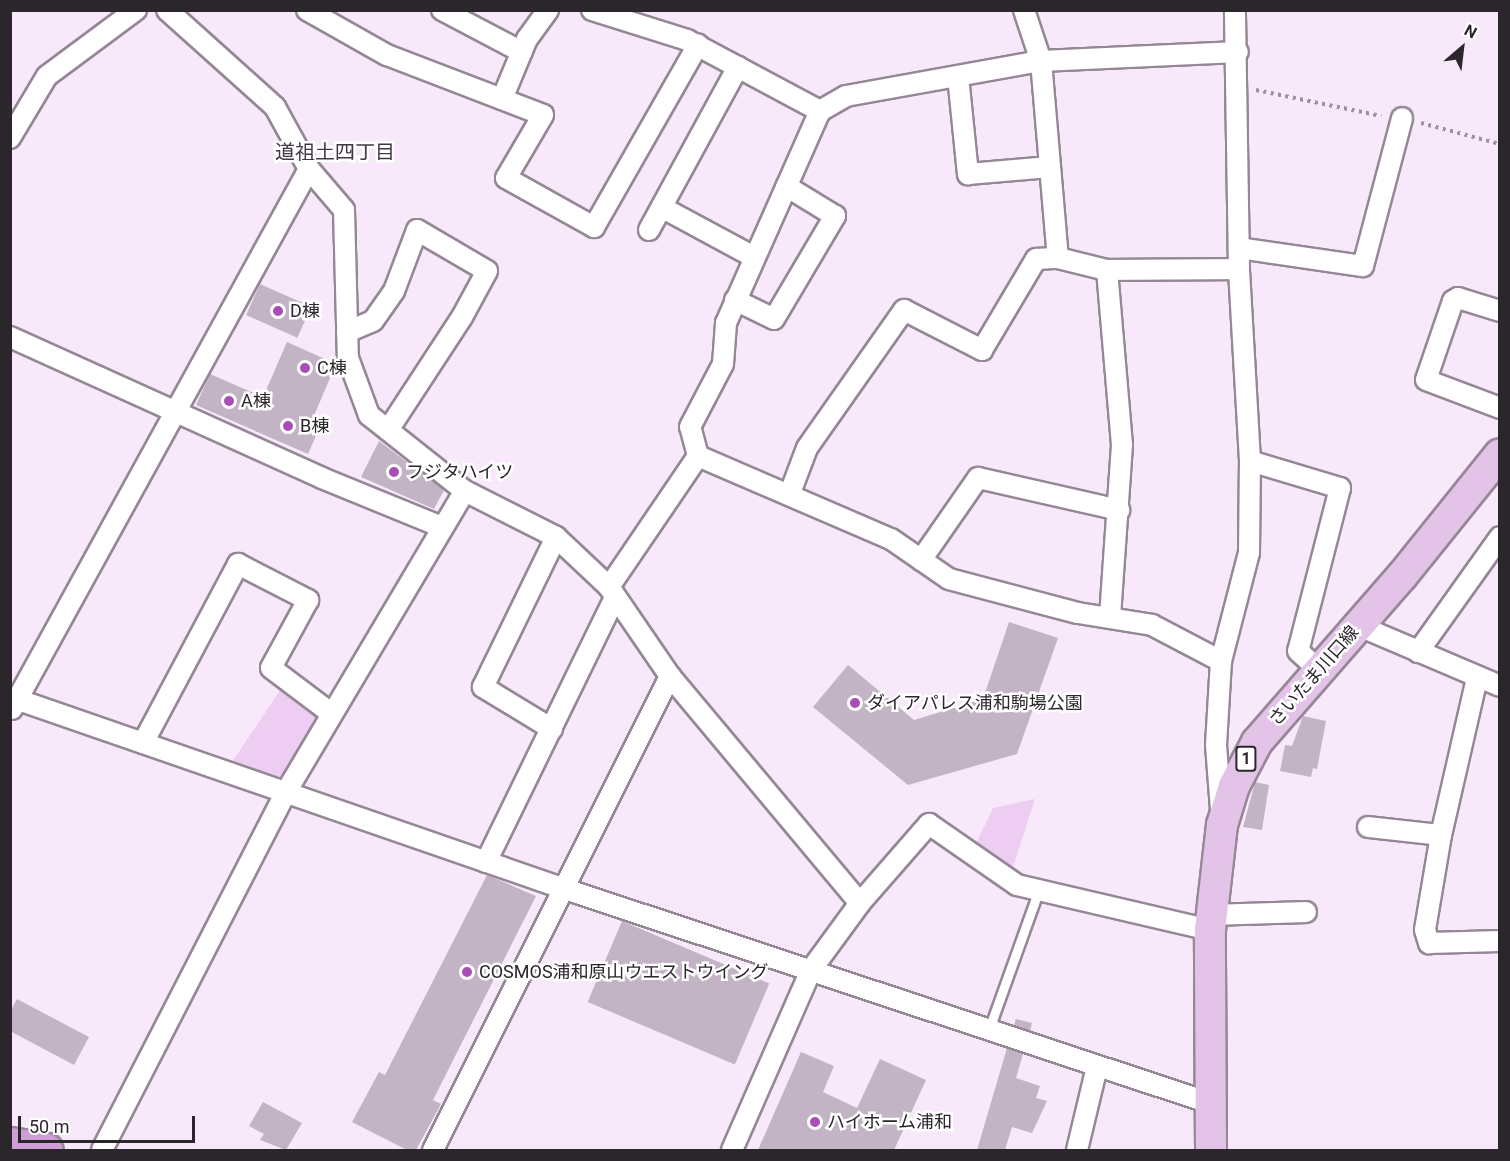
<!DOCTYPE html>
<html>
<head>
<meta charset="utf-8">
<style>
  body { margin:0 }
  #map { position:relative; width:1510px; height:1161px; overflow:hidden; background:#f8e9fa; font-family:Roboto,"Noto Sans JP",sans-serif }
  div>[style] { position:absolute }
  .green>* { inset:0; background:#eecdf2 }
  .building>* { inset:0; background:#c2b4c4; transform-origin:0 0 }
  .path>* { height:4px; margin-top:-2px; transform-origin:0; background:repeating-linear-gradient(90deg,#9c919e 0 3px,transparent 0 7.5px) }
  .roads { filter:drop-shadow(2px 0 #958796) drop-shadow(-2px 0 #958796) drop-shadow(0 2px #958796) drop-shadow(0 -2px #958796) }
  .lane>* { height:9px; margin:-4.5px; padding:0 4.5px; transform-origin:4.5px; border-radius:4.5px; background:#fff }
  .street>* { height:20px; margin:-10px; padding:0 10px; transform-origin:10px; border-radius:10px; background:#fff }
  .primary>* { height:30px; margin:-15px; padding:0 15px; transform-origin:15px; border-radius:15px; background:#e3c4e8 }
  .highway>* { height:33px; margin:-16.5px; padding:0 16.5px; transform-origin:16.5px; border-radius:16.5px; background:#d19dd8 }
  .dots>* { width:16px; height:16px; translate:-50% -50%; box-sizing:border-box; border:3px solid #fff; border-radius:50% }
  span { translate:-50% -50%; white-space:nowrap; text-align:center; line-height:1.15; -webkit-text-stroke:5px #fff; paint-order:stroke }
  .shield-label span { padding:2px 4px; background:#fff; border:2px solid; border-radius:4px; -webkit-text-stroke-width:0 }
  .shield-label { font-size:16px; color:#2b252c; font-weight:700 }
  .poi-label { font-size:18px; color:#2b252c }
  .left { translate:0 -50%; text-align:left }
  .street-label { font-size:18px; color:#2b252c }
  .neighbourhood-label { font-size:20px; color:#433745 }
  .frame { position:absolute; inset:0; border:12px solid #2b252c; pointer-events:none }
  .north { position:absolute; left:1432px; top:18px; width:60px; height:60px; -webkit-text-stroke:4px #fff; paint-order:stroke; rotate:28deg; font-size:16px; font-weight:700; line-height:24px; text-align:center; color:#2b252c }
  .north::after { content:''; display:block; margin:auto; width:21px; height:27px; background:#2b252c; clip-path:polygon(50% 0,100% 100%,50% 72%,0 100%) }
  .scale { position:absolute; left:18px; top:1116px; width:177px; height:27px; box-sizing:border-box; border:3px solid #2b252c; border-top:0; padding-left:8px; font-size:18px; line-height:21px; white-space:nowrap; color:#2b252c; -webkit-text-stroke:4px #fff; paint-order:stroke }
</style>
</head>
<body>
<div id="map">
  <div class="green">
    <div style="clip-path:polygon(285px 683px,324px 714px,284px 778px,232px 762px)"></div>
    <div style="clip-path:polygon(1035px 799px,1011px 873px,974px 848px,993px 808px)"></div>
  </div>
  <div class="building">
    <div style="left:260px;top:284px;width:56px;height:34px;rotate:24deg"></div>
    <div style="clip-path:polygon(287px 342px,336px 364px,313px 418px,322px 422px,308px 454px,196px 405px,210px 374px,263px 397px)"></div>
    <div style="clip-path:polygon(379px 441px,444px 490px,434px 509px,361px 477px)"></div>
    <div style="clip-path:polygon(1009px 622px,1058px 638px,1017px 754px,908px 785px,813px 707px,848px 665px,914px 720px,983px 699px)"></div>
    <div style="clip-path:polygon(1303px 716px,1326px 721px,1317px 769px,1313px 768px,1311px 777px,1280px 771px,1285px 745px,1292px 746px)"></div>
    <div style="clip-path:polygon(1255px 782px,1269px 785px,1262px 830px,1243px 827px)"></div>
    <div style="clip-path:polygon(487px 875px,536px 896px,433px 1100px,441px 1104px,416px 1150px,407px 1150px,352px 1122px,379px 1072px,385px 1075px)"></div>
    <div style="left:622px;top:921px;width:160px;height:88px;rotate:23deg"></div>
    <div style="clip-path:polygon(17px 999px,89px 1037px,74px 1065px,10px 1031px,10px 1012px)"></div>
    <div style="clip-path:polygon(1016px 1019px,1032px 1023px,1030px 1031px,1014px 1025px)"></div>
    <div style="clip-path:polygon(1007px 1048px,1023px 1054px,1016px 1078px,1040px 1086px,1036px 1098px,1047px 1101px,1032px 1133px,1012px 1127px,1005px 1150px,977px 1150px)"></div>
    <div style="clip-path:polygon(801px 1052px,834px 1066px,823px 1092px,857px 1108px,880px 1059px,926px 1080px,894px 1150px,758px 1150px)"></div>
    <div style="clip-path:polygon(263px 1102px,302px 1123px,286px 1150px,260px 1140px,264px 1134px,249px 1126px)"></div>
  </div>
  <div class="path">
    <div style="left:1256px;top:90px;width:128px;rotate:11.7deg"></div>
    <div style="left:1421px;top:123px;width:82px;rotate:14.9deg"></div>
  </div>
  <div class="roads">
    <div class="lane">
      <div style="left:989px;top:1029px;width:149px;rotate:-70.3deg"></div>
    </div>
    <div class="street">
      <div style="left:167px;top:10px;width:145px;rotate:41.9deg"></div>
      <div style="left:275px;top:107px;width:71px;rotate:61.3deg"></div>
      <div style="left:309px;top:169px;width:54px;rotate:49.5deg"></div>
      <div style="left:344px;top:210px;width:148px;rotate:88.5deg"></div>
      <div style="left:348px;top:358px;width:61px;rotate:69.8deg"></div>
      <div style="left:369px;top:415px;width:122px;rotate:38.4deg"></div>
      <div style="left:465px;top:491px;width:102px;rotate:26.8deg"></div>
      <div style="left:556px;top:537px;width:73px;rotate:43.3deg"></div>
      <div style="left:609px;top:587px;width:108px;rotate:55.6deg"></div>
      <div style="left:670px;top:676px;width:296px;rotate:50.1deg"></div>
      <div style="left:307px;top:10px;width:92px;rotate:29.4deg"></div>
      <div style="left:387px;top:55px;width:167px;rotate:21deg"></div>
      <div style="left:543px;top:115px;width:73px;rotate:120.4deg"></div>
      <div style="left:506px;top:178px;width:101px;rotate:29.1deg"></div>
      <div style="left:594px;top:227px;width:210px;rotate:-60.3deg"></div>
      <div style="left:442px;top:10px;width:90px;rotate:27.7deg"></div>
      <div style="left:592px;top:10px;width:100px;rotate:17.5deg"></div>
      <div style="left:687px;top:40px;width:151px;rotate:28.1deg"></div>
      <div style="left:1024px;top:10px;width:54px;rotate:71.6deg"></div>
      <div style="left:1041px;top:61px;width:198px;rotate:85.1deg"></div>
      <div style="left:958px;top:76px;width:99px;rotate:84.2deg"></div>
      <div style="left:968px;top:174px;width:82px;rotate:-4.9deg"></div>
      <div style="left:502px;top:99px;width:65px;rotate:-67.4deg"></div>
      <div style="left:527px;top:39px;width:36px;rotate:-54deg"></div>
      <div style="left:10px;top:138px;width:72px;rotate:-59.2deg"></div>
      <div style="left:47px;top:76px;width:111px;rotate:-36.6deg"></div>
      <div style="left:663px;top:208px;width:103px;rotate:28.3deg"></div>
      <div style="left:649px;top:230px;width:186px;rotate:-61.4deg"></div>
      <div style="left:1239px;top:248px;width:125px;rotate:8.3deg"></div>
      <div style="left:1363px;top:266px;width:153px;rotate:-75.2deg"></div>
      <div style="left:1107px;top:270px;width:176px;rotate:85.1deg"></div>
      <div style="left:1122px;top:445px;width:173px;rotate:94deg"></div>
      <div style="left:735px;top:300px;width:43px;rotate:26deg"></div>
      <div style="left:774px;top:319px;width:120px;rotate:-59.4deg"></div>
      <div style="left:835px;top:216px;width:57px;rotate:-148.5deg"></div>
      <div style="left:1500px;top:311px;width:44px;rotate:-162.8deg"></div>
      <div style="left:1458px;top:298px;width:6px;rotate:149deg"></div>
      <div style="left:1453px;top:301px;width:83px;rotate:108.9deg"></div>
      <div style="left:1426px;top:380px;width:79px;rotate:20.7deg"></div>
      <div style="left:347px;top:332px;width:28px;rotate:-23deg"></div>
      <div style="left:373px;top:321px;width:37px;rotate:-55deg"></div>
      <div style="left:394px;top:291px;width:65px;rotate:-69.3deg"></div>
      <div style="left:417px;top:230px;width:81px;rotate:30.4deg"></div>
      <div style="left:487px;top:271px;width:52px;rotate:118.5deg"></div>
      <div style="left:462px;top:317px;width:135px;rotate:123.2deg"></div>
      <div style="left:10px;top:337px;width:342px;rotate:24.3deg"></div>
      <div style="left:322px;top:478px;width:130px;rotate:22.2deg"></div>
      <div style="left:698px;top:456px;width:30px;rotate:-105deg"></div>
      <div style="left:690px;top:427px;width:71px;rotate:-62.4deg"></div>
      <div style="left:723px;top:364px;width:41px;rotate:-85.8deg"></div>
      <div style="left:726px;top:323px;width:232px;rotate:-66.1deg"></div>
      <div style="left:820px;top:111px;width:30px;rotate:-30deg"></div>
      <div style="left:846px;top:96px;width:198px;rotate:-10.2deg"></div>
      <div style="left:1041px;top:61px;width:197px;rotate:-2.6deg"></div>
      <div style="left:1250px;top:461px;width:94px;rotate:16.7deg"></div>
      <div style="left:1340px;top:488px;width:168px;rotate:104.4deg"></div>
      <div style="left:1298px;top:651px;width:28px;rotate:42deg"></div>
      <div style="left:790px;top:493px;width:48px;rotate:-69.3deg"></div>
      <div style="left:807px;top:448px;width:169px;rotate:-54.9deg"></div>
      <div style="left:904px;top:310px;width:88px;rotate:27.1deg"></div>
      <div style="left:982px;top:350px;width:106px;rotate:-59.3deg"></div>
      <div style="left:1036px;top:259px;width:22px;rotate:-3deg"></div>
      <div style="left:1058px;top:258px;width:50px;rotate:13.8deg"></div>
      <div style="left:1107px;top:270px;width:132px;rotate:-0.4deg"></div>
      <div style="left:921px;top:560px;width:100px;rotate:-55.2deg"></div>
      <div style="left:978px;top:478px;width:145px;rotate:12.8deg"></div>
      <div style="left:609px;top:587px;width:158px;rotate:-55.8deg"></div>
      <div style="left:698px;top:456px;width:210px;rotate:23.3deg"></div>
      <div style="left:891px;top:539px;width:70px;rotate:34.6deg"></div>
      <div style="left:949px;top:579px;width:133px;rotate:14.8deg"></div>
      <div style="left:1078px;top:613px;width:75px;rotate:9.2deg"></div>
      <div style="left:1152px;top:625px;width:78px;rotate:27.6deg"></div>
      <div style="left:1357px;top:625px;width:155px;rotate:23.1deg"></div>
      <div style="left:1418px;top:652px;width:141px;rotate:-54.5deg"></div>
      <div style="left:1477px;top:678px;width:161px;rotate:102.9deg"></div>
      <div style="left:1441px;top:835px;width:96px;rotate:99.6deg"></div>
      <div style="left:1425px;top:930px;width:14px;rotate:73deg"></div>
      <div style="left:1429px;top:943px;width:71px;rotate:-1.6deg"></div>
      <div style="left:10px;top:697px;width:584px;rotate:19.09deg"></div>
      <div style="left:562px;top:888px;width:683px;rotate:18.36deg"></div>
      <div style="left:12px;top:709px;width:616px;rotate:-61.19deg"></div>
      <div style="left:552px;top:729px;width:81px;rotate:-148.7deg"></div>
      <div style="left:483px;top:687px;width:167px;rotate:-64deg"></div>
      <div style="left:143px;top:743px;width:203px;rotate:-62deg"></div>
      <div style="left:238px;top:564px;width:79px;rotate:27.2deg"></div>
      <div style="left:308px;top:600px;width:77px;rotate:118.6deg"></div>
      <div style="left:271px;top:668px;width:76px;rotate:37deg"></div>
      <div style="left:1221px;top:810px;width:65px;rotate:-94.4deg"></div>
      <div style="left:1216px;top:745px;width:84px;rotate:-86.6deg"></div>
      <div style="left:1221px;top:661px;width:112px;rotate:-75.5deg"></div>
      <div style="left:1249px;top:553px;width:92px;rotate:-89.4deg"></div>
      <div style="left:1250px;top:461px;width:192px;rotate:-93.3deg"></div>
      <div style="left:1239px;top:269px;width:259px;rotate:-90.9deg"></div>
      <div style="left:1368px;top:827px;width:73px;rotate:6.3deg"></div>
      <div style="left:486px;top:862px;width:294px;rotate:-64deg"></div>
      <div style="left:1211px;top:915px;width:95px;rotate:-1.8deg"></div>
      <div style="left:102px;top:1150px;width:403px;rotate:-62.8deg"></div>
      <div style="left:286px;top:792px;width:350px;rotate:-59.3deg"></div>
      <div style="left:433px;top:1150px;width:530px;rotate:-63.43deg"></div>
      <div style="left:732px;top:1150px;width:197px;rotate:-66.3deg"></div>
      <div style="left:811px;top:970px;width:83px;rotate:-53.8deg"></div>
      <div style="left:860px;top:903px;width:105px;rotate:-48.9deg"></div>
      <div style="left:929px;top:824px;width:107px;rotate:34.7deg"></div>
      <div style="left:1017px;top:885px;width:198px;rotate:13.1deg"></div>
      <div style="left:1077px;top:1150px;width:85px;rotate:-76.5deg"></div>
    </div>
    <div class="primary">
      <div style="left:1211px;top:1150px;width:220px;rotate:-90.3deg"></div>
      <div style="left:1210px;top:930px;width:106px;rotate:-83.5deg"></div>
      <div style="left:1222px;top:825px;width:41px;rotate:-72.9deg"></div>
      <div style="left:1234px;top:786px;width:50px;rotate:-62.4deg"></div>
      <div style="left:1257px;top:742px;width:220px;rotate:-48.9deg"></div>
      <div style="left:1402px;top:576px;width:156px;rotate:-51.2deg"></div>
    </div>
    <div class="highway">
      <div style="left:10px;top:1144px;width:36px;rotate:9deg"></div>
    </div>
  </div>
  <div class="dots">
    <div style="left:278px;top:311px;background:#a94db7"></div>
    <div style="left:305px;top:368px;background:#a94db7"></div>
    <div style="left:229px;top:401px;background:#a94db7"></div>
    <div style="left:288px;top:426px;background:#a94db7"></div>
    <div style="left:394px;top:472px;background:#a94db7"></div>
    <div style="left:855px;top:703px;background:#a94db7"></div>
    <div style="left:467px;top:972px;background:#a94db7"></div>
    <div style="left:815px;top:1122px;background:#a94db7"></div>
  </div>
  <div class="shield-label">
    <span style="left:1246px;top:759px">1</span>
  </div>
  <div class="poi-label">
    <span class="left" style="left:290px;top:311px">D棟</span>
    <span class="left" style="left:317px;top:368px">C棟</span>
    <span class="left" style="left:241px;top:401px">A棟</span>
    <span class="left" style="left:300px;top:426px">B棟</span>
    <span class="left" style="left:406px;top:472px">フジタハイツ</span>
    <span class="left" style="left:867px;top:703px">ダイアパレス浦和駒場公園</span>
    <span class="left" style="left:479px;top:972px">COSMOS浦和原山ウエストウイング</span>
    <span class="left" style="left:827px;top:1122px">ハイホーム浦和</span>
  </div>
  <div class="street-label">
    <span style="left:1314px;top:676px;rotate:-49deg">さいたま川口線</span>
  </div>
  <div class="neighbourhood-label">
    <span style="left:335px;top:152px">道祖土四丁目</span>
  </div>
  <div class="frame"></div>
  <div class="north">N</div>
  <div class="scale">50 m</div>
</div>
</body>
</html>
